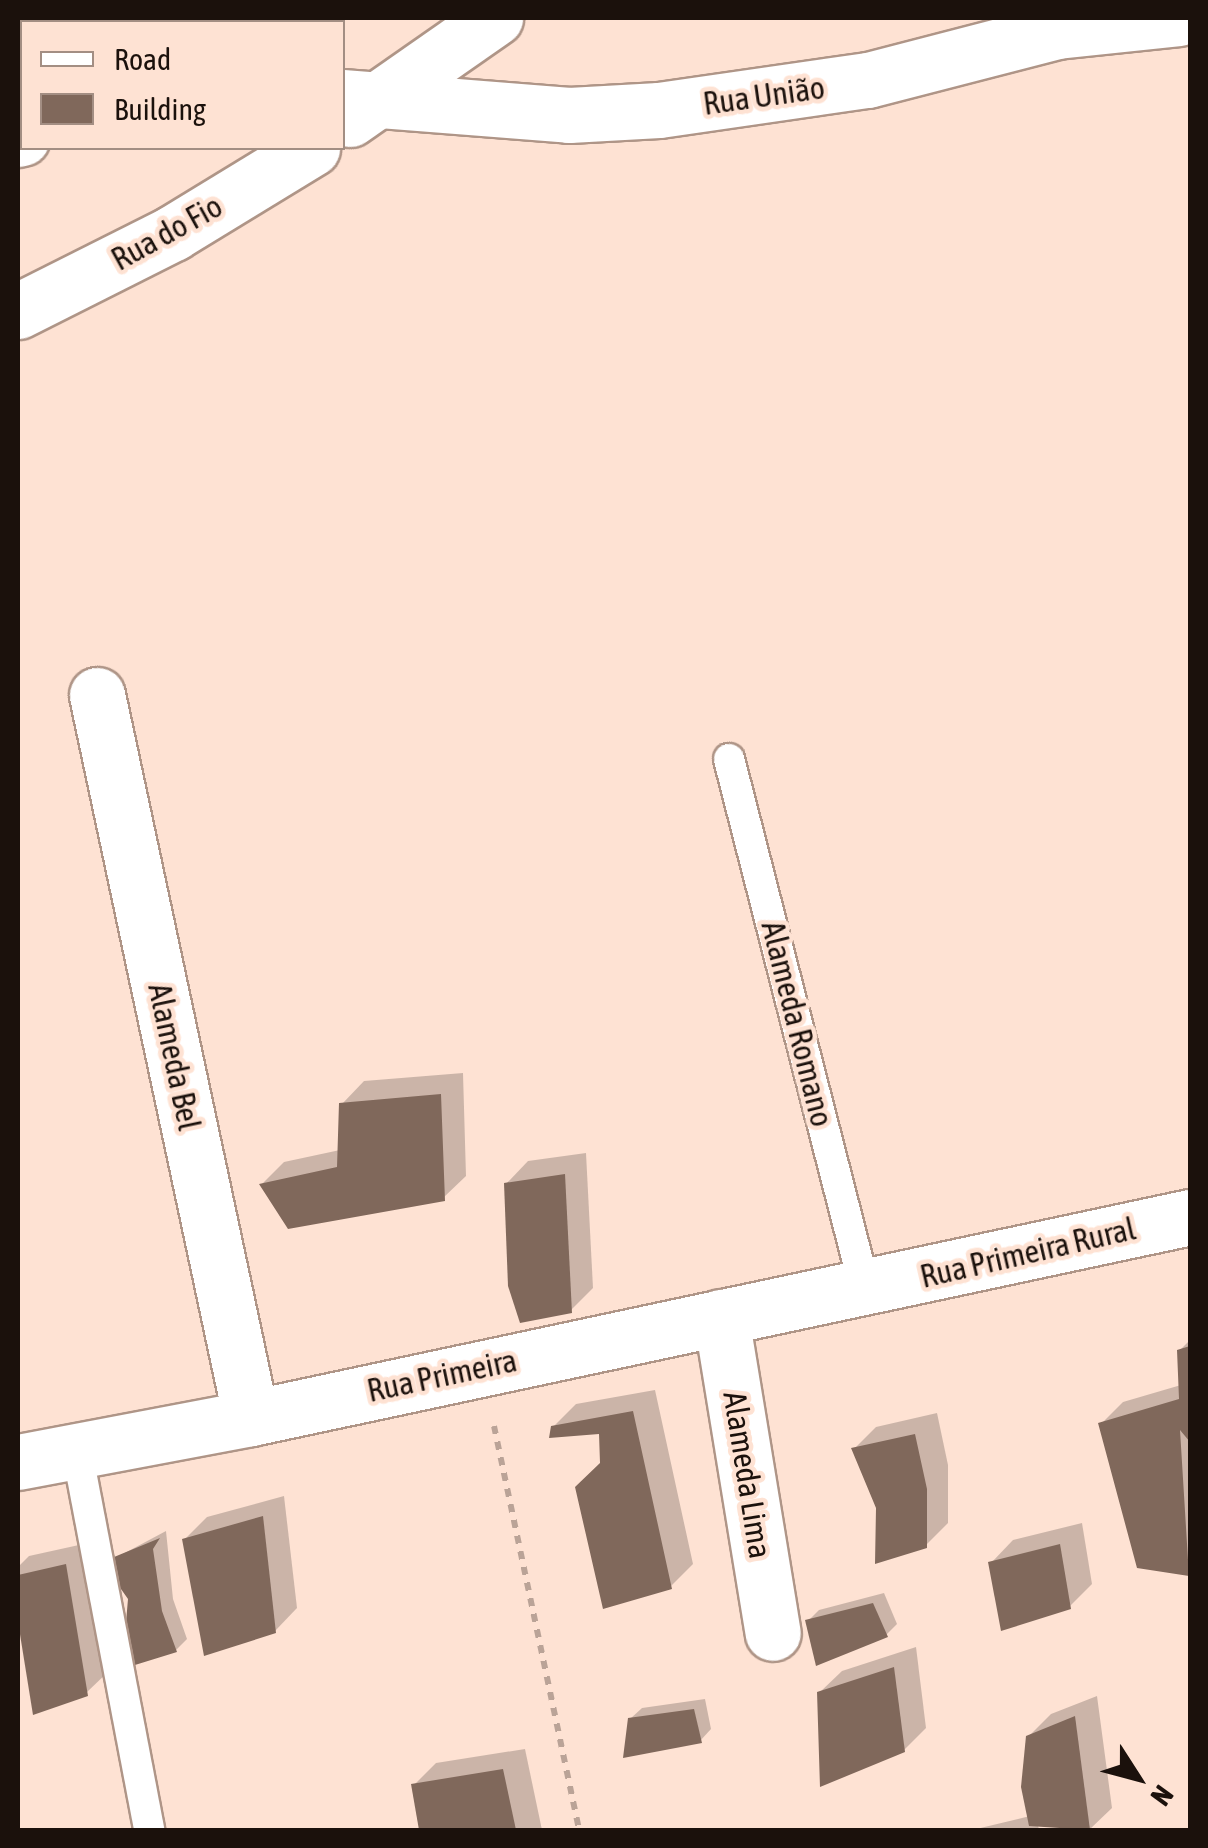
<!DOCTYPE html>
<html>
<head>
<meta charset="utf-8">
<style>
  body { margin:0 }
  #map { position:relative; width:1208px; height:1848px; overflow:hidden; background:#fee2d3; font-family:"Asap Condensed",sans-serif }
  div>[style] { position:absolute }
  .shadow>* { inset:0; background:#0003 }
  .building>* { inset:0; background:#80685b }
  .path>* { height:6px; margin-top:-3px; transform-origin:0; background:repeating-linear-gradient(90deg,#baa397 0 8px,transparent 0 16px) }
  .roads { filter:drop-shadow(2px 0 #af9587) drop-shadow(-2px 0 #af9587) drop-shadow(0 2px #af9587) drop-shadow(0 -2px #af9587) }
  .service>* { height:30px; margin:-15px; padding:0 15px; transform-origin:15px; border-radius:15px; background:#fff }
  .minor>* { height:55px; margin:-27.5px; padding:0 27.5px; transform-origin:27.5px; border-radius:27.5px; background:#fff }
  .tertiary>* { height:55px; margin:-27.5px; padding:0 27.5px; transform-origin:27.5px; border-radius:27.5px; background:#fff }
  span { translate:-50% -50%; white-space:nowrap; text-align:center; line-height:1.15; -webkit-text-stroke:9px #fee2d3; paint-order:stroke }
  .street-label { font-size:32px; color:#1b110c }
  .frame { position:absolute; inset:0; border:20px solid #1b110c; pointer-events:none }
  .legend { position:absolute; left:20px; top:20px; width:325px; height:130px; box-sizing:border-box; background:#fee2d3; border:2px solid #a38e83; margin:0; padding:12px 18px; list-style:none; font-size:30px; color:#1b110c }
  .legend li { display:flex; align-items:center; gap:20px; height:50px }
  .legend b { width:50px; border:2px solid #a38e83 }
  .north { position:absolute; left:1088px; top:1728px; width:100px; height:100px; -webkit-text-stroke:8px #fee2d3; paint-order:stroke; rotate:126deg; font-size:28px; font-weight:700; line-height:40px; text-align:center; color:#1b110c }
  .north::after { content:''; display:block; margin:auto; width:35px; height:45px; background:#1b110c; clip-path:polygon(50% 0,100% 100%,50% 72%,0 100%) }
</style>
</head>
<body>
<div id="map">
  <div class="shadow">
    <div style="clip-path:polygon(463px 1073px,466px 1176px,443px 1198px,262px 1184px,284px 1162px,340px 1150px,342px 1104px,364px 1081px)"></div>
    <div style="clip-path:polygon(586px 1153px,593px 1288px,571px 1310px,506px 1184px,528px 1161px)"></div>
    <div style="clip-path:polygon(1190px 1340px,1190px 1571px,1188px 1574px,1101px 1424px,1123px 1402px,1181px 1385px,1179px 1351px)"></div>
    <div style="clip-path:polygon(655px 1390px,693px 1564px,671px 1586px,603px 1463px,601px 1431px,553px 1427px,576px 1404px)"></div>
    <div style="clip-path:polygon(937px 1413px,948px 1465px,948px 1523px,925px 1546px,879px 1507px,854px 1449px,876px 1427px)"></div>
    <div style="clip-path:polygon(284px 1496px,297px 1608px,275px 1631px,184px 1540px,207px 1517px)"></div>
    <div style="clip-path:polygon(1082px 1523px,1092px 1584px,1070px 1606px,991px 1563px,1013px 1540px)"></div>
    <div style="clip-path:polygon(166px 1531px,173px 1599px,187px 1639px,176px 1650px,106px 1563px)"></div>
    <div style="clip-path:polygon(88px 1543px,109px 1671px,86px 1693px,25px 1638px,18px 1567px,29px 1556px)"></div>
    <div style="clip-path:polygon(884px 1593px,897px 1624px,886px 1635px,808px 1621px,819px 1610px)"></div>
    <div style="clip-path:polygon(916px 1647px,926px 1728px,904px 1750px,819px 1693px,842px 1671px)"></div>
    <div style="clip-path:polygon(1097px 1696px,1112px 1808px,1089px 1830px,1038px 1825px,1039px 1830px,972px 1830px,1030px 1816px,1028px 1737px,1051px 1714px)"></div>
    <div style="clip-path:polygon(705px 1699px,711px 1729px,700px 1741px,630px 1719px,642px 1708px)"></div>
    <div style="clip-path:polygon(525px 1749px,542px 1830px,422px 1830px,414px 1785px,436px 1763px)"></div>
  </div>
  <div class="building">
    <div style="clip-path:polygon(441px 1094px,445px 1201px,288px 1229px,259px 1184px,337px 1167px,339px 1103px)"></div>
    <div style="clip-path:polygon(565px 1174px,572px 1313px,520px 1323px,508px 1286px,504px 1183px)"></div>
    <div style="clip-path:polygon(1190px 1346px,1190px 1442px,1180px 1430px,1189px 1576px,1137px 1568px,1098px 1423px,1179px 1399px,1177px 1350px)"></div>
    <div style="clip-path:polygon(633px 1411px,672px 1589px,603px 1609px,575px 1487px,600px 1463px,599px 1434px,549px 1438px,551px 1426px)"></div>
    <div style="clip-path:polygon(915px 1434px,927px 1489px,927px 1548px,875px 1564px,876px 1508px,851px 1448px)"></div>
    <div style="clip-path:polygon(263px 1516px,276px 1633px,204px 1656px,182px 1539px)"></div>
    <div style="clip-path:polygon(160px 1538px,153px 1549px,162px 1611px,177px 1652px,122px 1669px,128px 1599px,102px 1562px)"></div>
    <div style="clip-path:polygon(1060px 1544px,1071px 1609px,1001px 1631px,988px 1562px)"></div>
    <div style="clip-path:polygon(66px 1564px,88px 1696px,33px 1715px,18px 1622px,18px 1575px)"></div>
    <div style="clip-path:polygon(873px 1603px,888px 1637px,816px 1666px,805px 1620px)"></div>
    <div style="clip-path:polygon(894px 1667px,905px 1752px,820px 1787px,817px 1692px)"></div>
    <div style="clip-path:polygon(694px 1709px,702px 1743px,623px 1758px,628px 1718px)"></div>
    <div style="clip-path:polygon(1075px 1716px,1090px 1830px,1029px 1826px,1021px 1787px,1026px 1736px)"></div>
    <div style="clip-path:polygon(503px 1769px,516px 1830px,419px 1830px,411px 1784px)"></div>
  </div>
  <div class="path">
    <div style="left:494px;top:1426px;width:413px;rotate:78.1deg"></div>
  </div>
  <div class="roads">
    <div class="service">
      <div style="left:729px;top:759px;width:547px;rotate:75.61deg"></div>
      <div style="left:77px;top:1451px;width:386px;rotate:79.2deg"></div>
    </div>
    <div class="minor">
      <div style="left:350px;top:119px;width:177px;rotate:-34.9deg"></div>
      <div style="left:18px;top:311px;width:174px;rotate:-26.7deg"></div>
      <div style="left:173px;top:233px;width:163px;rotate:-31.4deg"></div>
      <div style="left:97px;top:695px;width:739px;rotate:77.98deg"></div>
      <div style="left:721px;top:1317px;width:320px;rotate:80.7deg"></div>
      <div style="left:18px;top:1462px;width:237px;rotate:-10.7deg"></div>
      <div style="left:251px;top:1418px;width:960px;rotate:-12.08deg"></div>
    </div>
    <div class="tertiary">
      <div style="left:342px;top:97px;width:228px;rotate:4.5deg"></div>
      <div style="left:569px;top:115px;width:90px;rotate:-3.2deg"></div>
      <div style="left:659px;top:110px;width:211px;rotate:-8.2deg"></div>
      <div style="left:868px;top:80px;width:195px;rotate:-14.5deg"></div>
      <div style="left:1057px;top:31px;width:122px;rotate:-6.1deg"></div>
      <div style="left:18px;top:139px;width:4px;rotate:-14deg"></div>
    </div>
  </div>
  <div class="street-label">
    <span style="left:764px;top:96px;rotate:-8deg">Rua União</span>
    <span style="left:167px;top:233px;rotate:-29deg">Rua do Fio</span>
    <span style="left:797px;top:1024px;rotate:76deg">Alameda Romano</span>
    <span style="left:174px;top:1057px;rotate:78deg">Alameda Bel</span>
    <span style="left:1028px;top:1253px;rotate:-13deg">Rua Primeira Rural</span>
    <span style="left:442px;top:1376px;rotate:-12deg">Rua Primeira</span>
    <span style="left:747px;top:1475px;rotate:81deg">Alameda Lima</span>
  </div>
  <div class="frame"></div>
  <ul class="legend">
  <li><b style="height:12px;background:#fff"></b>Road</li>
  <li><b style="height:28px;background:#80685b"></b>Building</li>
  </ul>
  <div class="north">N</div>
</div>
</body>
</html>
